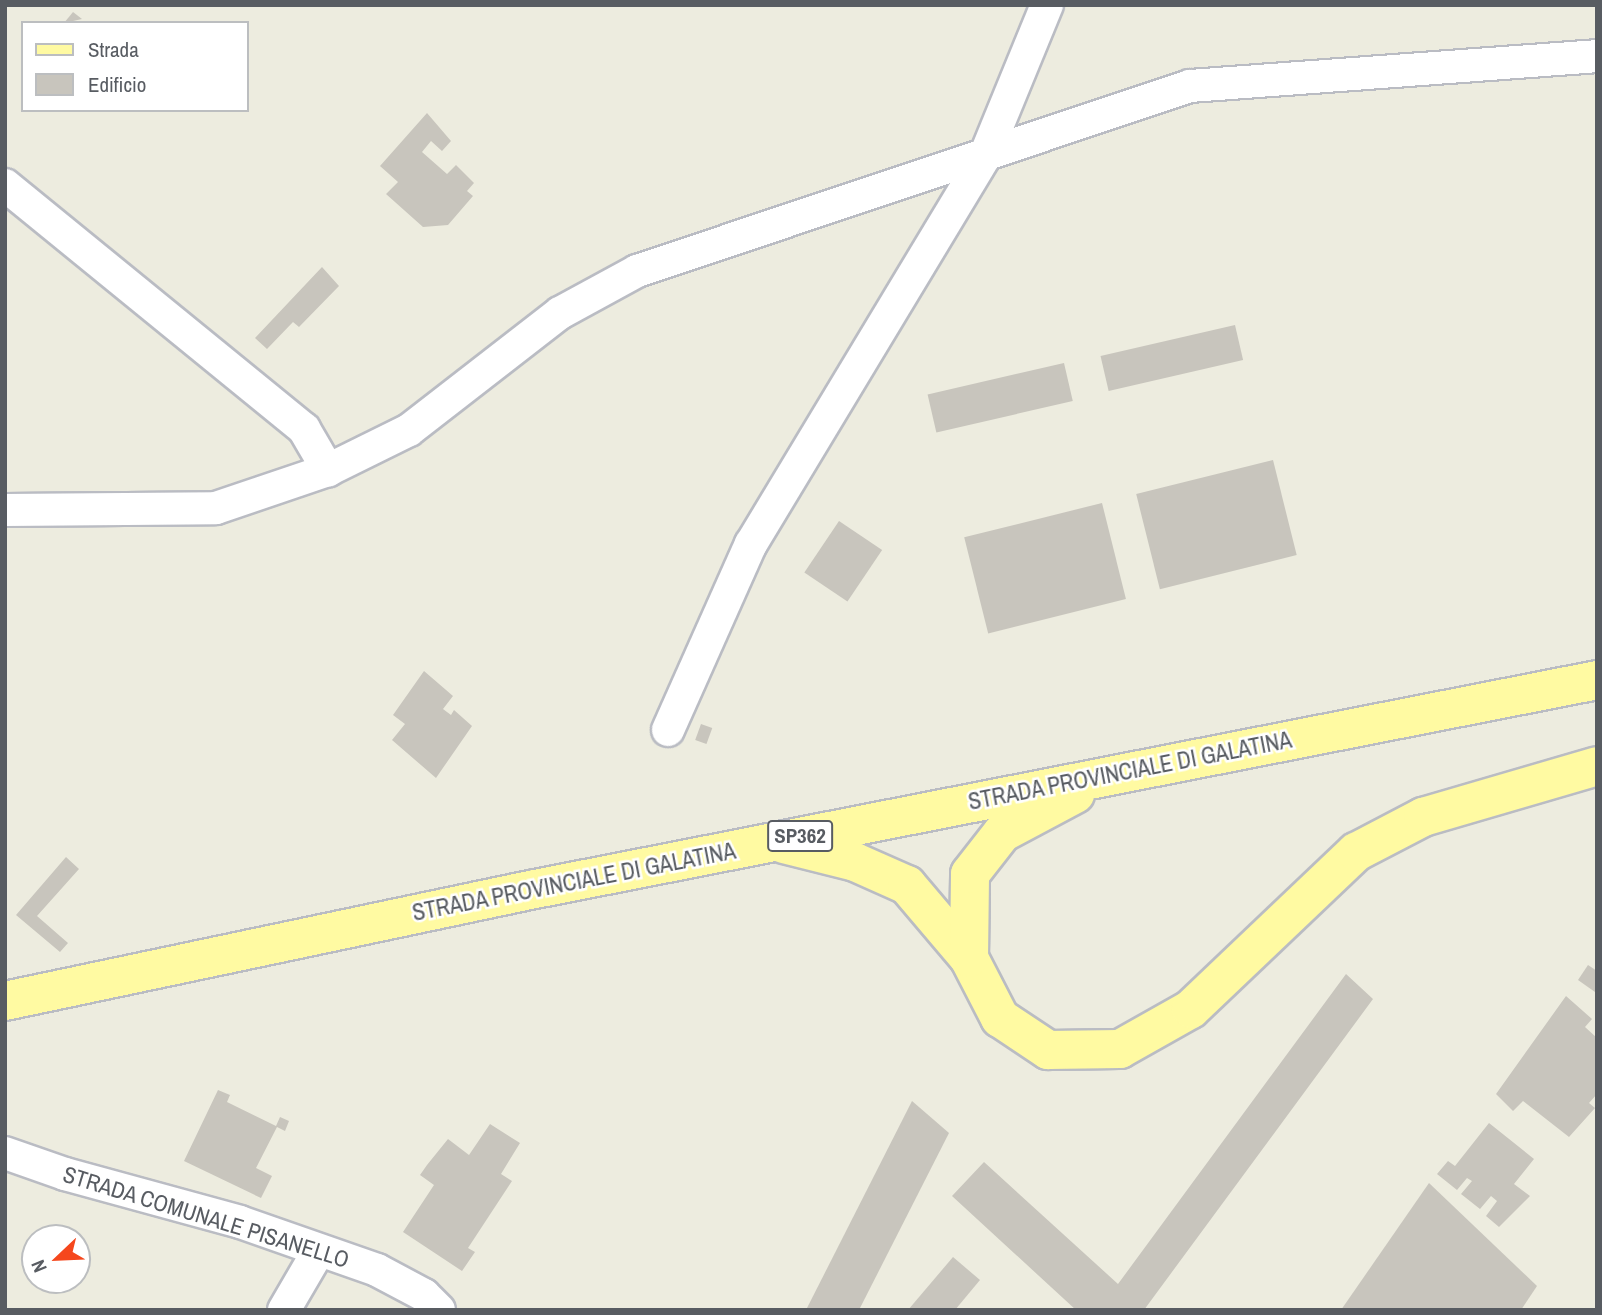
<!DOCTYPE html>
<html>
<head>
<meta charset="utf-8">
<style>
  body { margin:0 }
  #map { position:relative; width:1602px; height:1315px; overflow:hidden; background:#edecdf; font-family:"Archivo Narrow",sans-serif }
  div>[style] { position:absolute }
  .building>* { inset:0; background:#c8c5bd; transform-origin:0 0 }
  .roads { filter:drop-shadow(2px 0 #babcc3) drop-shadow(-2px 0 #babcc3) drop-shadow(0 2px #babcc3) drop-shadow(0 -2px #babcc3) }
  .minor>* { height:32px; margin:-16px; padding:0 16px; transform-origin:16px; border-radius:16px; background:#fff }
  .major>* { height:38px; margin:-19px; padding:0 19px; transform-origin:19px; border-radius:19px; background:#fffaa2 }
  span { translate:-50% -50%; white-space:nowrap; text-align:center; line-height:1.15; -webkit-text-stroke:5px #fff; paint-order:stroke }
  .shield-label span { padding:2px 5px; background:#fff; border:2px solid; border-radius:5px; -webkit-text-stroke-width:0 }
  .shield-label { font-size:21px; color:#585c62; font-weight:700 }
  .street-label { font-size:23px; color:#585c62 }
  .frame { position:absolute; inset:0; border:7px solid #585c62; pointer-events:none }
  .legend { position:absolute; left:21px; top:21px; width:228px; height:91px; box-sizing:border-box; background:#fff; border:2px solid #bcbec0; margin:0; padding:9px 12px; list-style:none; font-size:21px; color:#585c62 }
  .legend li { display:flex; align-items:center; gap:14px; height:35px }
  .legend b { width:35px; border:2px solid #bcbec0 }
  .north { position:absolute; left:21px; top:1224px; width:70px; height:70px; box-sizing:border-box; background:#fff; border:2px solid #bcbec0; border-radius:50%; rotate:247deg; font-size:19px; font-weight:700; line-height:28px; text-align:center; color:#585c62 }
  .north::after { content:''; display:block; margin:auto; width:24px; height:32px; background:#f5471d; clip-path:polygon(50% 0,100% 100%,50% 72%,0 100%) }
</style>
</head>
<body>
<div id="map">
  <div class="building">
    <div style="clip-path:polygon(73px 12px,82px 19px,64px 23px)"></div>
    <div style="clip-path:polygon(427px 113px,451px 141px,442px 151px,431px 141px,422px 152px,447px 174px,456px 165px,474px 183px,467px 191px,473px 196px,448px 225px,423px 227px,386px 194px,398px 182px,380px 166px)"></div>
    <div style="clip-path:polygon(322px 267px,339px 286px,299px 327px,293px 322px,267px 349px,255px 338px)"></div>
    <div style="left:1235px;top:325px;width:36px;height:138px;rotate:77deg"></div>
    <div style="left:1064px;top:363px;width:39px;height:140px;rotate:77deg"></div>
    <div style="left:1273px;top:460px;width:98px;height:141px;rotate:76deg"></div>
    <div style="left:1102px;top:503px;width:99px;height:142px;rotate:76deg"></div>
    <div style="left:839px;top:521px;width:52px;height:62px;rotate:34deg"></div>
    <div style="clip-path:polygon(424px 671px,453px 696px,443px 709px,451px 715px,454px 710px,472px 726px,436px 778px,392px 740px,405px 724px,393px 715px)"></div>
    <div style="left:701px;top:724px;width:12px;height:17px;rotate:20deg"></div>
    <div style="clip-path:polygon(66px 857px,79px 869px,37px 916px,68px 943px,60px 952px,16px 915px)"></div>
    <div style="clip-path:polygon(1588px 965px,1597px 971px,1595px 992px,1578px 980px)"></div>
    <div style="clip-path:polygon(1346px 974px,1373px 999px,1144px 1310px,1076px 1310px,952px 1196px,984px 1162px,1118px 1284px)"></div>
    <div style="clip-path:polygon(1566px 996px,1592px 1019px,1585px 1027px,1597px 1038px,1597px 1094px,1589px 1103px,1595px 1108px,1569px 1137px,1523px 1101px,1513px 1111px,1496px 1094px)"></div>
    <div style="clip-path:polygon(218px 1090px,230px 1095px,227px 1102px,276px 1126px,280px 1117px,289px 1121px,285px 1131px,277px 1127px,256px 1168px,272px 1176px,261px 1198px,184px 1161px)"></div>
    <div style="clip-path:polygon(912px 1101px,949px 1133px,859px 1310px,806px 1310px)"></div>
    <div style="clip-path:polygon(1489px 1123px,1534px 1159px,1514px 1184px,1530px 1196px,1499px 1227px,1486px 1216px,1497px 1201px,1491px 1196px,1480px 1209px,1461px 1194px,1472px 1181px,1467px 1178px,1457px 1190px,1437px 1174px,1448px 1161px,1455px 1166px)"></div>
    <div style="clip-path:polygon(490px 1124px,520px 1143px,501px 1174px,512px 1181px,468px 1248px,475px 1252px,462px 1271px,403px 1232px,434px 1185px,420px 1175px,427px 1165px,448px 1139px,469px 1155px)"></div>
    <div style="clip-path:polygon(1429px 1183px,1537px 1286px,1521px 1310px,1341px 1310px)"></div>
    <div style="clip-path:polygon(953px 1257px,980px 1280px,955px 1310px,908px 1310px)"></div>
  </div>
  <div class="roads">
    <div class="minor">
      <div style="left:5px;top:185px;width:386px;rotate:39.2deg"></div>
      <div style="left:304px;top:429px;width:48px;rotate:59.7deg"></div>
      <div style="left:5px;top:510px;width:211px;rotate:-0.5deg"></div>
      <div style="left:216px;top:508px;width:118px;rotate:-18.7deg"></div>
      <div style="left:328px;top:470px;width:90px;rotate:-26.3deg"></div>
      <div style="left:409px;top:430px;width:191px;rotate:-37.8deg"></div>
      <div style="left:560px;top:313px;width:88px;rotate:-28.6deg"></div>
      <div style="left:637px;top:271px;width:583px;rotate:-18.5deg"></div>
      <div style="left:1190px;top:86px;width:408px;rotate:-4.2deg"></div>
      <div style="left:668px;top:730px;width:204px;rotate:-66deg"></div>
      <div style="left:751px;top:544px;width:453px;rotate:-58.9deg"></div>
      <div style="left:985px;top:156px;width:163px;rotate:-67.7deg"></div>
      <div style="left:5px;top:1153px;width:64px;rotate:19.3deg"></div>
      <div style="left:65px;top:1174px;width:181px;rotate:15.3deg"></div>
      <div style="left:240px;top:1222px;width:145px;rotate:19.3deg"></div>
      <div style="left:377px;top:1270px;width:53px;rotate:28deg"></div>
      <div style="left:424px;top:1295px;width:21px;rotate:45deg"></div>
      <div style="left:284px;top:1310px;width:69px;rotate:-59.7deg"></div>
    </div>
    <div class="major">
      <div style="left:784px;top:844px;width:73px;rotate:14.2deg"></div>
      <div style="left:855px;top:862px;width:57px;rotate:23.9deg"></div>
      <div style="left:907px;top:885px;width:96px;rotate:49.7deg"></div>
      <div style="left:969px;top:958px;width:68px;rotate:62.7deg"></div>
      <div style="left:1000px;top:1018px;width:58px;rotate:33.7deg"></div>
      <div style="left:1048px;top:1050px;width:72px;rotate:-0.8deg"></div>
      <div style="left:1120px;top:1049px;width:81px;rotate:-29.4deg"></div>
      <div style="left:1191px;top:1009px;width:228px;rotate:-43.6deg"></div>
      <div style="left:1356px;top:852px;width:76px;rotate:-27.6deg"></div>
      <div style="left:1423px;top:817px;width:181px;rotate:-16.3deg"></div>
      <div style="left:969px;top:958px;width:84px;rotate:-89.3deg"></div>
      <div style="left:970px;top:874px;width:52px;rotate:-52deg"></div>
      <div style="left:1002px;top:833px;width:83px;rotate:-28.1deg"></div>
      <div style="left:5px;top:1001px;width:537px;rotate:-11.94deg"></div>
      <div style="left:530px;top:890px;width:1087px;rotate:-11.13deg"></div>
    </div>
  </div>
  <div class="shield-label">
    <span style="left:800px;top:836px">SP362</span>
  </div>
  <div class="street-label">
    <span style="left:1130px;top:771px;rotate:-11deg">STRADA PROVINCIALE DI GALATINA</span>
    <span style="left:574px;top:882px;rotate:-11deg">STRADA PROVINCIALE DI GALATINA</span>
    <span style="left:206px;top:1217px;rotate:17deg">STRADA COMUNALE PISANELLO</span>
  </div>
  <div class="frame"></div>
  <ul class="legend">
  <li><b style="height:9px;background:#fffaa2"></b>Strada</li>
  <li><b style="height:19px;background:#c8c5bd"></b>Edificio</li>
  </ul>
  <div class="north">N</div>
</div>
</body>
</html>
